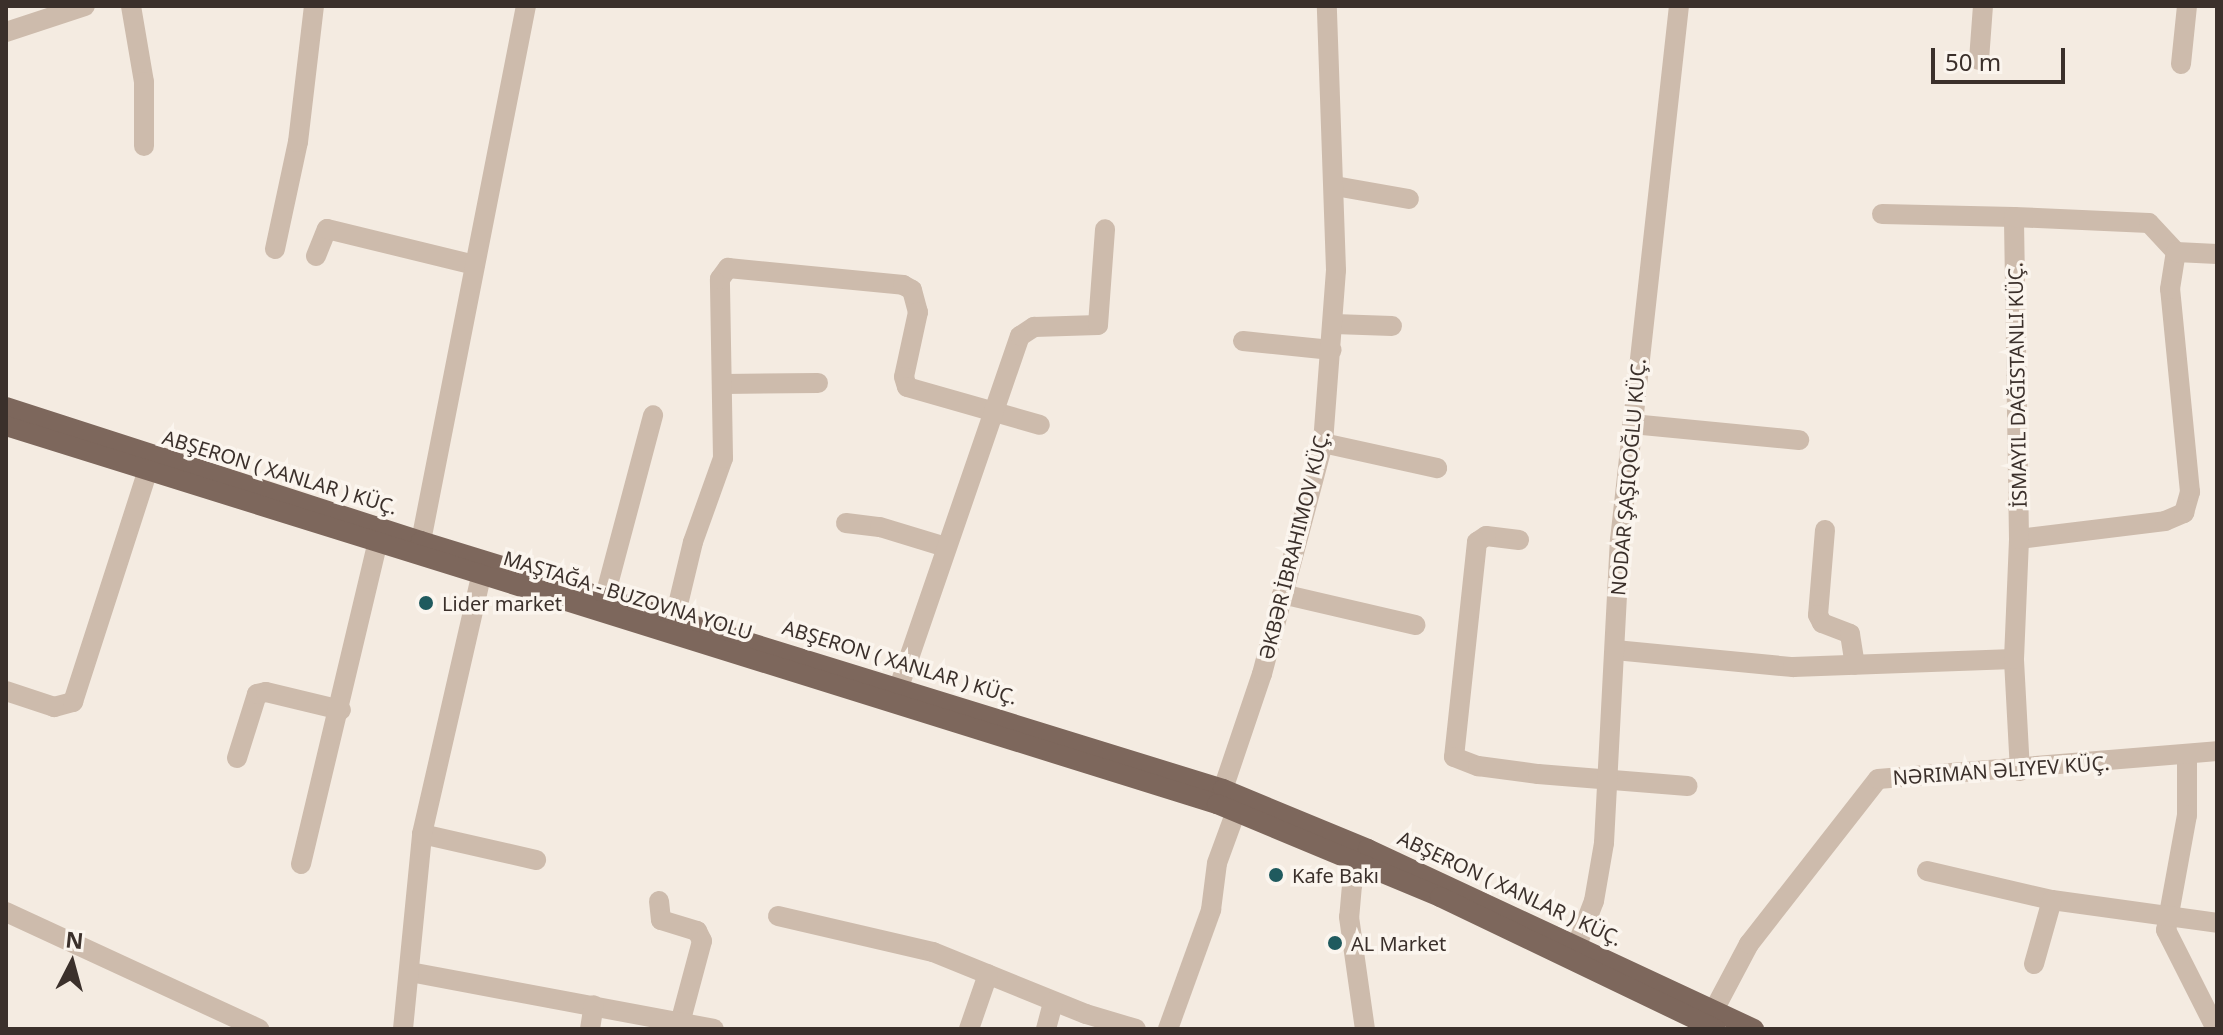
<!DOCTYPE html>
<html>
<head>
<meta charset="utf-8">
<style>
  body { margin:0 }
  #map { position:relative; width:2223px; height:1035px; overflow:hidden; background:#f4ebe1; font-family:"Noto Sans",sans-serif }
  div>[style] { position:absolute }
  .street>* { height:20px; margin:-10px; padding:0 10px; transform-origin:10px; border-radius:10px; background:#cdbbac }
  .primary>* { height:20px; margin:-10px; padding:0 10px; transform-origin:10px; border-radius:10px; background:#7d675c }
  .dots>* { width:22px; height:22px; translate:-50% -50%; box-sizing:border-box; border:4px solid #fbf5ee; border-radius:50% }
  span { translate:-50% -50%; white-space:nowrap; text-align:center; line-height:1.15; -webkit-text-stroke:7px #fbf5ee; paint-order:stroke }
  .street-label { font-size:20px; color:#3b302b }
  .poi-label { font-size:20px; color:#3b302b }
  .left { translate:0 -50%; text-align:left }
  .frame { position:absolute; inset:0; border:8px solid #3b302b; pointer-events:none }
  .north { position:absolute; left:32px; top:923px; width:80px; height:80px; -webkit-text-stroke:6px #fbf5ee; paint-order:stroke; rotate:6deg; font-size:22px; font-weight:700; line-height:32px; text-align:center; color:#3b302b }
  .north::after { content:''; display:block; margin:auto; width:28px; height:36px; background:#3b302b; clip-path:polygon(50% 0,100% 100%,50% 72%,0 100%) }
  .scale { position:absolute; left:1931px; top:48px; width:134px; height:36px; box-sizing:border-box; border:4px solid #3b302b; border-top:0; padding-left:10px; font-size:24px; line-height:28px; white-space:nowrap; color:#3b302b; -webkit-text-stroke:6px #fbf5ee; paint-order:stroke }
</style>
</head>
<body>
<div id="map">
  <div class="street">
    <div style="left:131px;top:6px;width:77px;rotate:80.3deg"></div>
    <div style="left:144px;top:82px;width:64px;rotate:90deg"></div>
    <div style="left:6px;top:32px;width:83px;rotate:-18.2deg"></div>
    <div style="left:1979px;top:60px;width:54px;rotate:-85.8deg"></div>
    <div style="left:2181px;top:64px;width:58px;rotate:-84.1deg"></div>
    <div style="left:1335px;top:186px;width:75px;rotate:10deg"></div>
    <div style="left:1882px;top:214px;width:132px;rotate:1.3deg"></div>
    <div style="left:275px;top:249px;width:109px;rotate:-77.9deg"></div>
    <div style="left:298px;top:142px;width:137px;rotate:-83.3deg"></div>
    <div style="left:316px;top:256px;width:29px;rotate:-68deg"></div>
    <div style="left:327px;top:229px;width:152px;rotate:13.7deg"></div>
    <div style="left:1334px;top:324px;width:58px;rotate:2deg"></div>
    <div style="left:1243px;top:341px;width:89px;rotate:5.8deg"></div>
    <div style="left:724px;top:384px;width:94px;rotate:-0.6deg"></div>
    <div style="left:1632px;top:424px;width:168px;rotate:5.5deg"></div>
    <div style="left:1323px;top:443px;width:117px;rotate:12.4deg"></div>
    <div style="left:846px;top:523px;width:34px;rotate:7deg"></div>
    <div style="left:880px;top:527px;width:69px;rotate:16.9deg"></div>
    <div style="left:1825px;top:530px;width:85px;rotate:94.7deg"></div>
    <div style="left:1818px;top:615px;width:9px;rotate:63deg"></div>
    <div style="left:1822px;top:623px;width:30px;rotate:21deg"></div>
    <div style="left:1850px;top:634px;width:31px;rotate:81deg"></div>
    <div style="left:2019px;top:539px;width:147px;rotate:-7deg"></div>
    <div style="left:2165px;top:521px;width:21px;rotate:-23deg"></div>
    <div style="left:2184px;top:513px;width:22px;rotate:-74deg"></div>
    <div style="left:2190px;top:492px;width:204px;rotate:-95.6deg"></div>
    <div style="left:2170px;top:289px;width:37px;rotate:-81deg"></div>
    <div style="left:1519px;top:540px;width:33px;rotate:-173deg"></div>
    <div style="left:1486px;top:536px;width:11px;rotate:146deg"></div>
    <div style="left:1477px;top:542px;width:216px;rotate:96.1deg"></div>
    <div style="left:1454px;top:757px;width:26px;rotate:21deg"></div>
    <div style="left:1478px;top:766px;width:61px;rotate:7.6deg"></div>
    <div style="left:1538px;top:774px;width:150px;rotate:4.6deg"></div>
    <div style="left:421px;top:541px;width:545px;rotate:-78.9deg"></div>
    <div style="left:1282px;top:594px;width:137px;rotate:13.1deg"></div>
    <div style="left:605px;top:596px;width:187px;rotate:-75.1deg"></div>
    <div style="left:675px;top:617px;width:77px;rotate:-76.5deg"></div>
    <div style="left:693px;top:542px;width:89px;rotate:-70.3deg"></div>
    <div style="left:723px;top:458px;width:179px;rotate:-91deg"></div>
    <div style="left:720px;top:279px;width:14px;rotate:-54deg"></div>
    <div style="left:728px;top:268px;width:176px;rotate:5.5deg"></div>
    <div style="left:903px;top:285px;width:10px;rotate:29deg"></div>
    <div style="left:912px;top:290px;width:23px;rotate:75deg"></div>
    <div style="left:918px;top:312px;width:66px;rotate:102.2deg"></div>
    <div style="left:904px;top:377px;width:10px;rotate:73deg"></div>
    <div style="left:907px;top:387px;width:138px;rotate:15.9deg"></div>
    <div style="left:1615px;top:650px;width:179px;rotate:5.5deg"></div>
    <div style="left:1793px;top:667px;width:221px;rotate:-2.1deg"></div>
    <div style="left:899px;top:687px;width:371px;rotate:-71deg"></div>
    <div style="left:1020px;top:336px;width:17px;rotate:-33deg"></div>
    <div style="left:1034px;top:327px;width:64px;rotate:-1.8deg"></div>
    <div style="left:1098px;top:325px;width:96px;rotate:-85.8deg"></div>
    <div style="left:6px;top:691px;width:51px;rotate:18.4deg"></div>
    <div style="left:54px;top:707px;width:20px;rotate:-15deg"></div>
    <div style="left:73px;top:702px;width:241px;rotate:-72.1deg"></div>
    <div style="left:2187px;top:755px;width:60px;rotate:90deg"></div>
    <div style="left:2187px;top:815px;width:117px;rotate:100.3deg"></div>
    <div style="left:2166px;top:930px;width:111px;rotate:63.2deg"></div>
    <div style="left:237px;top:758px;width:67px;rotate:-72.6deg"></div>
    <div style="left:257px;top:694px;width:9px;rotate:-13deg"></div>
    <div style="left:266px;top:692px;width:77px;rotate:13.5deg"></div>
    <div style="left:2020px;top:771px;width:112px;rotate:-93.1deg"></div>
    <div style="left:2014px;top:659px;width:120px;rotate:-87.6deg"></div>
    <div style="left:2019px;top:539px;width:322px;rotate:-90.9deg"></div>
    <div style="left:2014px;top:217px;width:135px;rotate:2.5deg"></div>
    <div style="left:2149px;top:223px;width:40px;rotate:47deg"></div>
    <div style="left:2176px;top:252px;width:41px;rotate:2.8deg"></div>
    <div style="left:1223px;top:789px;width:121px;rotate:-71.3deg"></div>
    <div style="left:1262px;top:674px;width:239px;rotate:-75.2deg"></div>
    <div style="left:1323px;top:443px;width:173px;rotate:-85.7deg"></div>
    <div style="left:1336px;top:270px;width:264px;rotate:-92deg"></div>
    <div style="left:422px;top:834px;width:117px;rotate:12.8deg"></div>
    <div style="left:1361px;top:862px;width:25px;rotate:111deg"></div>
    <div style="left:1352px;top:885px;width:32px;rotate:95deg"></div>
    <div style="left:1349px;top:917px;width:113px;rotate:81.9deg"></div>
    <div style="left:301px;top:864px;width:329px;rotate:-76.6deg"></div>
    <div style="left:1927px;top:871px;width:128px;rotate:13.1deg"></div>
    <div style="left:2052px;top:900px;width:167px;rotate:7.9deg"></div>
    <div style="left:659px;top:901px;width:19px;rotate:84deg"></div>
    <div style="left:661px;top:920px;width:38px;rotate:17deg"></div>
    <div style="left:697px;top:931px;width:11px;rotate:63deg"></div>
    <div style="left:702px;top:941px;width:85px;rotate:105deg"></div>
    <div style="left:6px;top:912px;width:279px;rotate:24.8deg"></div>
    <div style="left:778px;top:916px;width:159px;rotate:13.1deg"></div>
    <div style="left:933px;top:952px;width:165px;rotate:22.1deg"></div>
    <div style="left:1086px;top:1014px;width:52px;rotate:16.7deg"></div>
    <div style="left:1577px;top:945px;width:47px;rotate:-68.9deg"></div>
    <div style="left:1594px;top:901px;width:59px;rotate:-80.2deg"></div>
    <div style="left:1604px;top:843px;width:303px;rotate:-87deg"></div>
    <div style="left:1620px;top:540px;width:537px;rotate:-83.7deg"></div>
    <div style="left:2034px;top:964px;width:66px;rotate:-74.3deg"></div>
    <div style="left:410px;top:972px;width:309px;rotate:10.6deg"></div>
    <div style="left:1714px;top:1010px;width:75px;rotate:-62.1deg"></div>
    <div style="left:1749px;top:944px;width:209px;rotate:-52deg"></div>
    <div style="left:1878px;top:779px;width:340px;rotate:-4.7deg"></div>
    <div style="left:403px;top:1029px;width:196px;rotate:-84.4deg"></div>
    <div style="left:422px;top:834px;width:265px;rotate:-77.1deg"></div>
    <div style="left:590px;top:1029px;width:24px;rotate:-81deg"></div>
    <div style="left:969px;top:1029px;width:58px;rotate:-70.9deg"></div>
    <div style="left:1046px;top:1029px;width:28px;rotate:-75deg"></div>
    <div style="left:1168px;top:1029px;width:127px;rotate:-70.1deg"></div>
    <div style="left:1211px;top:910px;width:47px;rotate:-82.7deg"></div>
    <div style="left:1217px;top:863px;width:55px;rotate:-69.9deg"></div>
  </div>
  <div class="primary">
    <div style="left:6px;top:407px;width:436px;rotate:17.9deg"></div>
    <div style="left:421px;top:541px;width:839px;rotate:17.18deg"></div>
    <div style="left:1223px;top:789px;width:157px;rotate:22.5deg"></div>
    <div style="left:1368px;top:849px;width:426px;rotate:25deg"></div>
    <div style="left:6px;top:426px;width:1269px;rotate:17.34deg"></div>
    <div style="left:1217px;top:804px;width:242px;rotate:22.6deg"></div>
    <div style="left:1440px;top:897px;width:306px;rotate:25.6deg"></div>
  </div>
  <div class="dots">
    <div style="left:426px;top:603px;background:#1f5a5e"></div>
    <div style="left:1276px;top:875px;background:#1f5a5e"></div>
    <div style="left:1335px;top:943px;background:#1f5a5e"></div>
  </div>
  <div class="street-label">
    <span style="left:2017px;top:385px;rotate:-91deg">İSMAYIL DAĞISTANLI KÜÇ.</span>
    <span style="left:280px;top:472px;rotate:17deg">ABŞERON ( XANLAR ) KÜÇ.</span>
    <span style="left:1628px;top:477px;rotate:-85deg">NODAR ŞAŞIQOĞLU KÜÇ.</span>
    <span style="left:1294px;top:545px;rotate:-76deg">ƏKBƏR İBRAHIMOV KÜÇ.</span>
    <span style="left:628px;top:595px;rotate:17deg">MAŞTAĞA - BUZOVNA YOLU</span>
    <span style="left:900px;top:662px;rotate:17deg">ABŞERON ( XANLAR ) KÜÇ.</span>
    <span style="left:2001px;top:770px;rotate:-4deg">NƏRIMAN ƏLIYEV KÜÇ.</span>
    <span style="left:1510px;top:888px;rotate:25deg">ABŞERON ( XANLAR ) KÜÇ.</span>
  </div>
  <div class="poi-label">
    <span class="left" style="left:442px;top:603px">Lider market</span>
    <span class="left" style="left:1292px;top:875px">Kafe Bakı</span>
    <span class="left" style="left:1351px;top:943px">AL Market</span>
  </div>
  <div class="frame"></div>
  <div class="north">N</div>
  <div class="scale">50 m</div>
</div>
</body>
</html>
